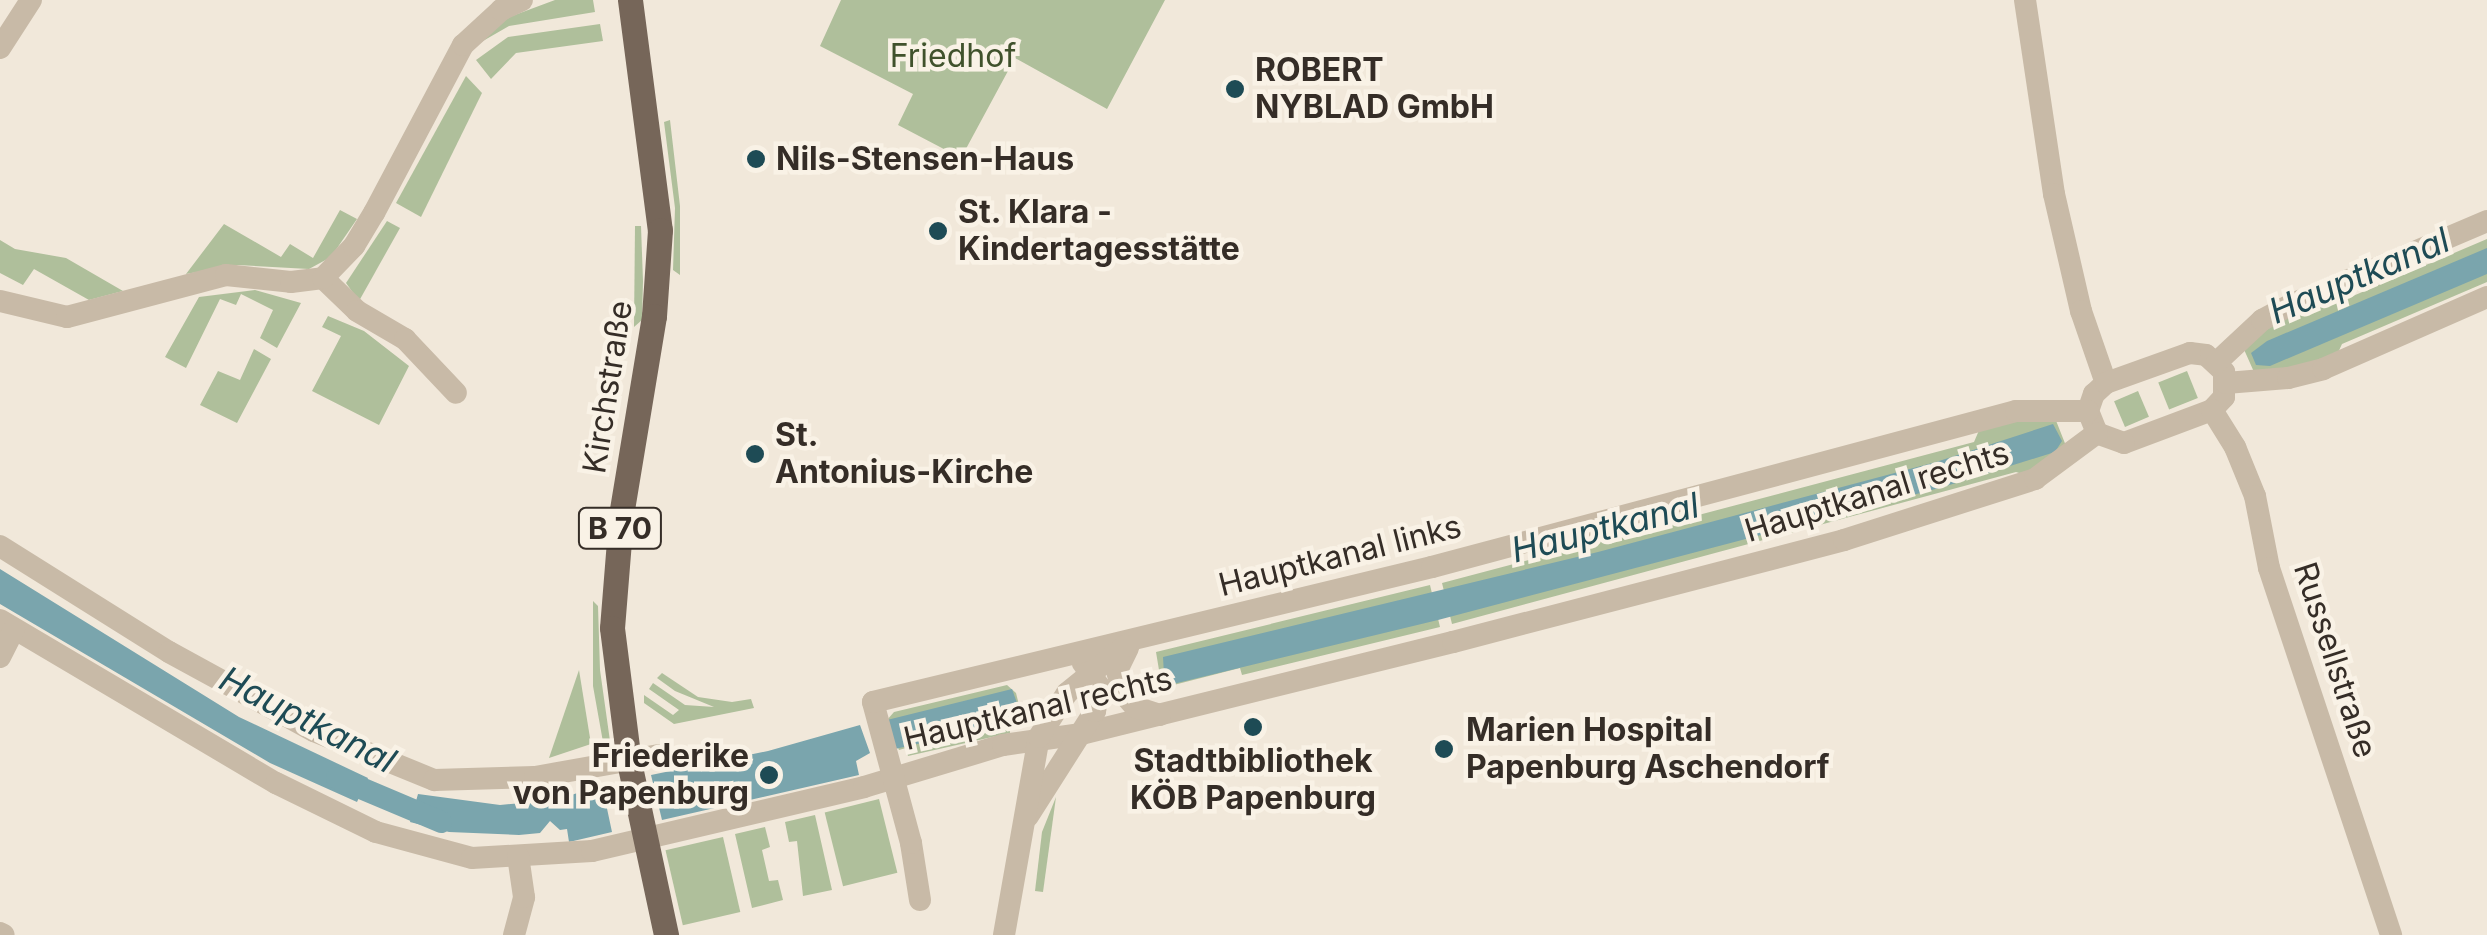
<!DOCTYPE html>
<html>
<head>
<meta charset="utf-8">
<style>
  body { margin:0 }
  #map { position:relative; width:2487px; height:935px; overflow:hidden; background:#f1e8da; font-family:Inter,sans-serif }
  div>[style] { position:absolute }
  .green>* { inset:0; background:#afbf9b; transform-origin:0 0 }
  .water>* { inset:0; background:#7aa5ad }
  .canal>* { height:22px; margin:-11px; padding:0 11px; transform-origin:11px; border-radius:11px; background:#7aa5ad }
  .minor>* { height:22px; margin:-11px; padding:0 11px; transform-origin:11px; border-radius:11px; background:#c8baa7 }
  .major>* { height:25px; margin:-12.5px; padding:0 12.5px; transform-origin:12.5px; border-radius:12.5px; background:#766659 }
  .dots>* { width:28px; height:28px; translate:-50% -50%; box-sizing:border-box; border:5px solid #f9f2e6; border-radius:50% }
  span { translate:-50% -50%; white-space:nowrap; text-align:center; line-height:1.15; -webkit-text-stroke:9px #f9f2e6; paint-order:stroke }
  .shield-label span { padding:2px 8px; background:#f9f2e6; border:2px solid; border-radius:8px; -webkit-text-stroke-width:0 }
  .shield-label { font-size:30px; color:#352d27; font-weight:700 }
  .park-label { font-size:32px; color:#40522c }
  .poi-label { font-size:32px; color:#352d27; font-weight:700 }
  .left { translate:0 -50%; text-align:left }
  .right { translate:-100% -50%; text-align:right }
  .street-label { font-size:32px; color:#352d27 }
  .water-label { font-size:35px; color:#1e4b55; font-style:italic }
</style>
</head>
<body>
<div id="map">
  <div class="green">
    <div style="clip-path:polygon(555px 0,593px 0,595px 12px,509px 26px,476px 45px,504px 19px)"></div>
    <div style="clip-path:polygon(841px 0,1165px 0,1107px 109px,1015px 58px,961px 158px,898px 125px,913px 94px,820px 46px)"></div>
    <div style="clip-path:polygon(600px 24px,603px 41px,516px 53px,491px 79px,476px 60px,508px 37px)"></div>
    <div style="clip-path:polygon(466px 76px,482px 93px,421px 217px,396px 203px)"></div>
    <div style="clip-path:polygon(670px 120px,680px 206px,680px 275px,673px 270px,675px 208px,664px 122px)"></div>
    <div style="clip-path:polygon(340px 210px,357px 219px,331px 257px,309px 269px,238px 265px,186px 274px,224px 224px,281px 257px,290px 244px,313px 258px)"></div>
    <div style="clip-path:polygon(387px 221px,400px 228px,359px 301px,346px 283px)"></div>
    <div style="clip-path:polygon(635px 226px,641px 226px,643px 281px,642px 320px,634px 327px)"></div>
    <div style="clip-path:polygon(2487px 239px,2487px 282px,2342px 344px,2336px 357px,2284px 371px,2254px 372px,2242px 345px,2313px 301px,2327px 307px)"></div>
    <div style="clip-path:polygon(0 240px,15px 249px,66px 258px,123px 291px,89px 300px,34px 269px,23px 285px,0 273px)"></div>
    <div style="clip-path:polygon(255px 290px,301px 303px,277px 348px,260px 338px,273px 310px,241px 294px,236px 305px,220px 299px,186px 368px,165px 357px,199px 297px)"></div>
    <div style="clip-path:polygon(328px 316px,364px 331px,409px 366px,379px 425px,312px 391px,341px 336px,322px 327px)"></div>
    <div style="clip-path:polygon(254px 349px,271px 359px,237px 423px,200px 405px,218px 371px,240px 380px)"></div>
    <div style="left:2187px;top:371px;width:29px;height:31px;rotate:68deg"></div>
    <div style="left:2138px;top:391px;width:28px;height:26px;rotate:67deg"></div>
    <div style="clip-path:polygon(2055px 418px,2068px 451px,2029px 476px,2016px 472px,1452px 624px,1442px 583px,1974px 442px,1980px 428px,2002px 422px)"></div>
    <div style="clip-path:polygon(1430px 585px,1440px 627px,1242px 675px,1240px 668px,1162px 688px,1156px 652px)"></div>
    <div style="clip-path:polygon(593px 601px,598px 606px,600px 670px,610px 741px,603px 742px,593px 686px)"></div>
    <div style="clip-path:polygon(579px 670px,591px 744px,549px 758px)"></div>
    <div style="clip-path:polygon(662px 673px,698px 697px,732px 702px,751px 699px,754px 708px,674px 724px,644px 703px,644px 695px,673px 715px,679px 710px,649px 689px,653px 683px,685px 705px,714px 707px,675px 691px,657px 678px)"></div>
    <div style="clip-path:polygon(1007px 685px,1016px 693px,1022px 717px,1009px 724px,1010px 733px,908px 756px,906px 748px,899px 750px,887px 720px,894px 712px)"></div>
    <div style="clip-path:polygon(1056px 797px,1043px 892px,1035px 891px,1042px 832px)"></div>
    <div style="left:879px;top:799px;width:76px;height:56px;rotate:76deg"></div>
    <div style="clip-path:polygon(815px 815px,832px 890px,803px 896px,797px 841px,789px 842px,785px 822px)"></div>
    <div style="clip-path:polygon(765px 827px,770px 847px,762px 850px,769px 881px,778px 880px,783px 900px,752px 908px,735px 834px)"></div>
    <div style="left:723px;top:837px;width:77px;height:59px;rotate:77deg"></div>
  </div>
  <div class="water">
    <div style="clip-path:polygon(2487px 248px,2487px 274px,2270px 366px,2256px 365px,2251px 353px,2267px 341px)"></div>
    <div style="clip-path:polygon(2053px 424px,2062px 441px,2055px 452px,1943px 487px,1438px 620px,1169px 685px,1164px 675px,1163px 657px,1598px 552px,1936px 462px)"></div>
    <div style="clip-path:polygon(0 569px,239px 717px,368px 778px,357px 802px,270px 763px,0 604px)"></div>
    <div style="clip-path:polygon(1012px 689px,1022px 717px,1018px 721px,895px 749px,887px 720px)"></div>
    <div style="clip-path:polygon(860px 725px,870px 753px,856px 761px,859px 775px,662px 820px,651px 775px,768px 751px)"></div>
    <div style="clip-path:polygon(602px 785px,612px 832px,569px 842px,567px 829px,560px 830px,550px 821px,540px 833px,519px 835px,449px 832px,410px 822px,418px 794px,500px 805px,556px 800px)"></div>
  </div>
  <div class="canal">
    <div style="left:337px;top:778px;width:113px;rotate:22.9deg"></div>
  </div>
  <div class="minor">
    <div style="left:2025px;top:0;width:196px;rotate:81.5deg"></div>
    <div style="left:2054px;top:194px;width:120px;rotate:77deg"></div>
    <div style="left:2081px;top:311px;width:76px;rotate:70.9deg"></div>
    <div style="left:0;top:48px;width:57px;rotate:-57.1deg"></div>
    <div style="left:323px;top:278px;width:47px;rotate:44.1deg"></div>
    <div style="left:357px;top:311px;width:56px;rotate:30.3deg"></div>
    <div style="left:405px;top:339px;width:74px;rotate:46.6deg"></div>
    <div style="left:0;top:301px;width:69px;rotate:13.4deg"></div>
    <div style="left:67px;top:317px;width:164px;rotate:-14.8deg"></div>
    <div style="left:226px;top:275px;width:65px;rotate:6.1deg"></div>
    <div style="left:291px;top:282px;width:32px;rotate:-7deg"></div>
    <div style="left:323px;top:278px;width:45px;rotate:-45.9deg"></div>
    <div style="left:354px;top:246px;width:39px;rotate:-59deg"></div>
    <div style="left:374px;top:213px;width:190px;rotate:-62.1deg"></div>
    <div style="left:463px;top:45px;width:52px;rotate:-42.6deg"></div>
    <div style="left:501px;top:10px;width:23px;rotate:-25deg"></div>
    <div style="left:2190px;top:353px;width:16px;rotate:7deg"></div>
    <div style="left:2206px;top:355px;width:25px;rotate:43deg"></div>
    <div style="left:2224px;top:372px;width:25px;rotate:90deg"></div>
    <div style="left:2224px;top:397px;width:18px;rotate:133deg"></div>
    <div style="left:2212px;top:410px;width:94px;rotate:159.4deg"></div>
    <div style="left:2124px;top:443px;width:29px;rotate:-160deg"></div>
    <div style="left:2097px;top:433px;width:24px;rotate:-112deg"></div>
    <div style="left:2088px;top:411px;width:18px;rotate:-71deg"></div>
    <div style="left:2094px;top:394px;width:16px;rotate:-43deg"></div>
    <div style="left:2106px;top:383px;width:89px;rotate:-19.7deg"></div>
    <div style="left:2217px;top:362px;width:62px;rotate:-43deg"></div>
    <div style="left:2262px;top:320px;width:32px;rotate:-28deg"></div>
    <div style="left:2290px;top:305px;width:214px;rotate:-23.1deg"></div>
    <div style="left:2226px;top:383px;width:62px;rotate:-4.6deg"></div>
    <div style="left:2288px;top:378px;width:36px;rotate:-14deg"></div>
    <div style="left:2323px;top:369px;width:179px;rotate:-23.7deg"></div>
    <div style="left:2212px;top:410px;width:44px;rotate:58.1deg"></div>
    <div style="left:2235px;top:447px;width:53px;rotate:67.8deg"></div>
    <div style="left:2255px;top:496px;width:73px;rotate:79deg"></div>
    <div style="left:2269px;top:568px;width:387px;rotate:71.6deg"></div>
    <div style="left:0;top:546px;width:199px;rotate:32.1deg"></div>
    <div style="left:169px;top:652px;width:165px;rotate:28.6deg"></div>
    <div style="left:314px;top:731px;width:130px;rotate:22.2deg"></div>
    <div style="left:434px;top:780px;width:101px;rotate:-1.7deg"></div>
    <div style="left:535px;top:777px;width:127px;rotate:-10deg"></div>
    <div style="left:0;top:620px;width:321px;rotate:30.6deg"></div>
    <div style="left:276px;top:783px;width:111px;rotate:26.1deg"></div>
    <div style="left:376px;top:832px;width:99px;rotate:15.2deg"></div>
    <div style="left:472px;top:858px;width:120px;rotate:-3.3deg"></div>
    <div style="left:592px;top:851px;width:279px;rotate:-13.2deg"></div>
    <div style="left:864px;top:787px;width:145px;rotate:-16.8deg"></div>
    <div style="left:1003px;top:745px;width:79px;rotate:-8deg"></div>
    <div style="left:1081px;top:734px;width:383px;rotate:-13.9deg"></div>
    <div style="left:1453px;top:642px;width:404px;rotate:-14.6deg"></div>
    <div style="left:1844px;top:540px;width:201px;rotate:-17.7deg"></div>
    <div style="left:2035px;top:479px;width:77px;rotate:-36.6deg"></div>
    <div style="left:1128px;top:648px;width:25px;rotate:116deg"></div>
    <div style="left:1117px;top:671px;width:23px;rotate:75deg"></div>
    <div style="left:1123px;top:693px;width:18px;rotate:49deg"></div>
    <div style="left:1135px;top:707px;width:26px;rotate:18deg"></div>
    <div style="left:0;top:657px;width:31px;rotate:-63deg"></div>
    <div style="left:1028px;top:816px;width:125px;rotate:-57.5deg"></div>
    <div style="left:1095px;top:711px;width:25px;rotate:-81deg"></div>
    <div style="left:1099px;top:686px;width:28px;rotate:-125deg"></div>
    <div style="left:920px;top:900px;width:58px;rotate:-99deg"></div>
    <div style="left:911px;top:843px;width:146px;rotate:-105.1deg"></div>
    <div style="left:873px;top:702px;width:575px;rotate:-13.58deg"></div>
    <div style="left:1432px;top:567px;width:604px;rotate:-14.96deg"></div>
    <div style="left:2016px;top:411px;width:72px"></div>
    <div style="left:0;top:933px;width:4px;rotate:27deg"></div>
    <div style="left:514px;top:935px;width:39px;rotate:-75deg"></div>
    <div style="left:524px;top:897px;width:41px;rotate:-98.3deg"></div>
    <div style="left:1004px;top:935px;width:201px;rotate:-80deg"></div>
    <div style="left:1039px;top:737px;width:52px;rotate:-57.5deg"></div>
    <div style="left:1067px;top:693px;width:75px;rotate:-39deg"></div>
  </div>
  <div class="major">
    <div style="left:630px;top:0;width:232px;rotate:82.6deg"></div>
    <div style="left:660px;top:230px;width:86px;rotate:94deg"></div>
    <div style="left:654px;top:316px;width:203px;rotate:99.4deg"></div>
    <div style="left:621px;top:516px;width:112px;rotate:94.6deg"></div>
    <div style="left:612px;top:628px;width:135px;rotate:82.8deg"></div>
    <div style="left:629px;top:762px;width:177px;rotate:77.9deg"></div>
  </div>
  <div class="dots">
    <div style="left:1235px;top:89px;background:#1e4b55"></div>
    <div style="left:756px;top:159px;background:#1e4b55"></div>
    <div style="left:938px;top:231px;background:#1e4b55"></div>
    <div style="left:755px;top:454px;background:#1e4b55"></div>
    <div style="left:1253px;top:727px;background:#1e4b55"></div>
    <div style="left:1444px;top:749px;background:#1e4b55"></div>
    <div style="left:769px;top:775px;background:#1e4b55"></div>
  </div>
  <div class="shield-label">
    <span style="left:620px;top:528px">B 70</span>
  </div>
  <div class="park-label">
    <span style="left:953px;top:56px">Friedhof</span>
  </div>
  <div class="poi-label">
    <span class="left" style="left:1255px;top:89px">ROBERT<br>NYBLAD GmbH</span>
    <span class="left" style="left:776px;top:159px">Nils-Stensen-Haus</span>
    <span class="left" style="left:958px;top:231px">St. Klara -<br>Kindertagesstätte</span>
    <span class="left" style="left:775px;top:454px">St.<br>Antonius-Kirche</span>
    <span class="left" style="left:1466px;top:749px">Marien Hospital<br>Papenburg Aschendorf</span>
    <span class="right" style="left:749px;top:775px">Friederike<br>von Papenburg</span>
    <span style="left:1253px;top:780px">Stadtbibliothek<br>KÖB Papenburg</span>
  </div>
  <div class="street-label">
    <span style="left:608px;top:387px;rotate:-81deg">Kirchstraße</span>
    <span style="left:1877px;top:492px;rotate:-17deg">Hauptkanal rechts</span>
    <span style="left:1340px;top:556px;rotate:-14deg">Hauptkanal links</span>
    <span style="left:2335px;top:660px;rotate:72deg">Russellstraße</span>
    <span style="left:1038px;top:709px;rotate:-13deg">Hauptkanal rechts</span>
  </div>
  <div class="water-label">
    <span style="left:2359px;top:275px;rotate:-23deg">Hauptkanal</span>
    <span style="left:1605px;top:527px;rotate:-14deg">Hauptkanal</span>
    <span style="left:308px;top:719px;rotate:27deg">Hauptkanal</span>
  </div>
</div>
</body>
</html>
